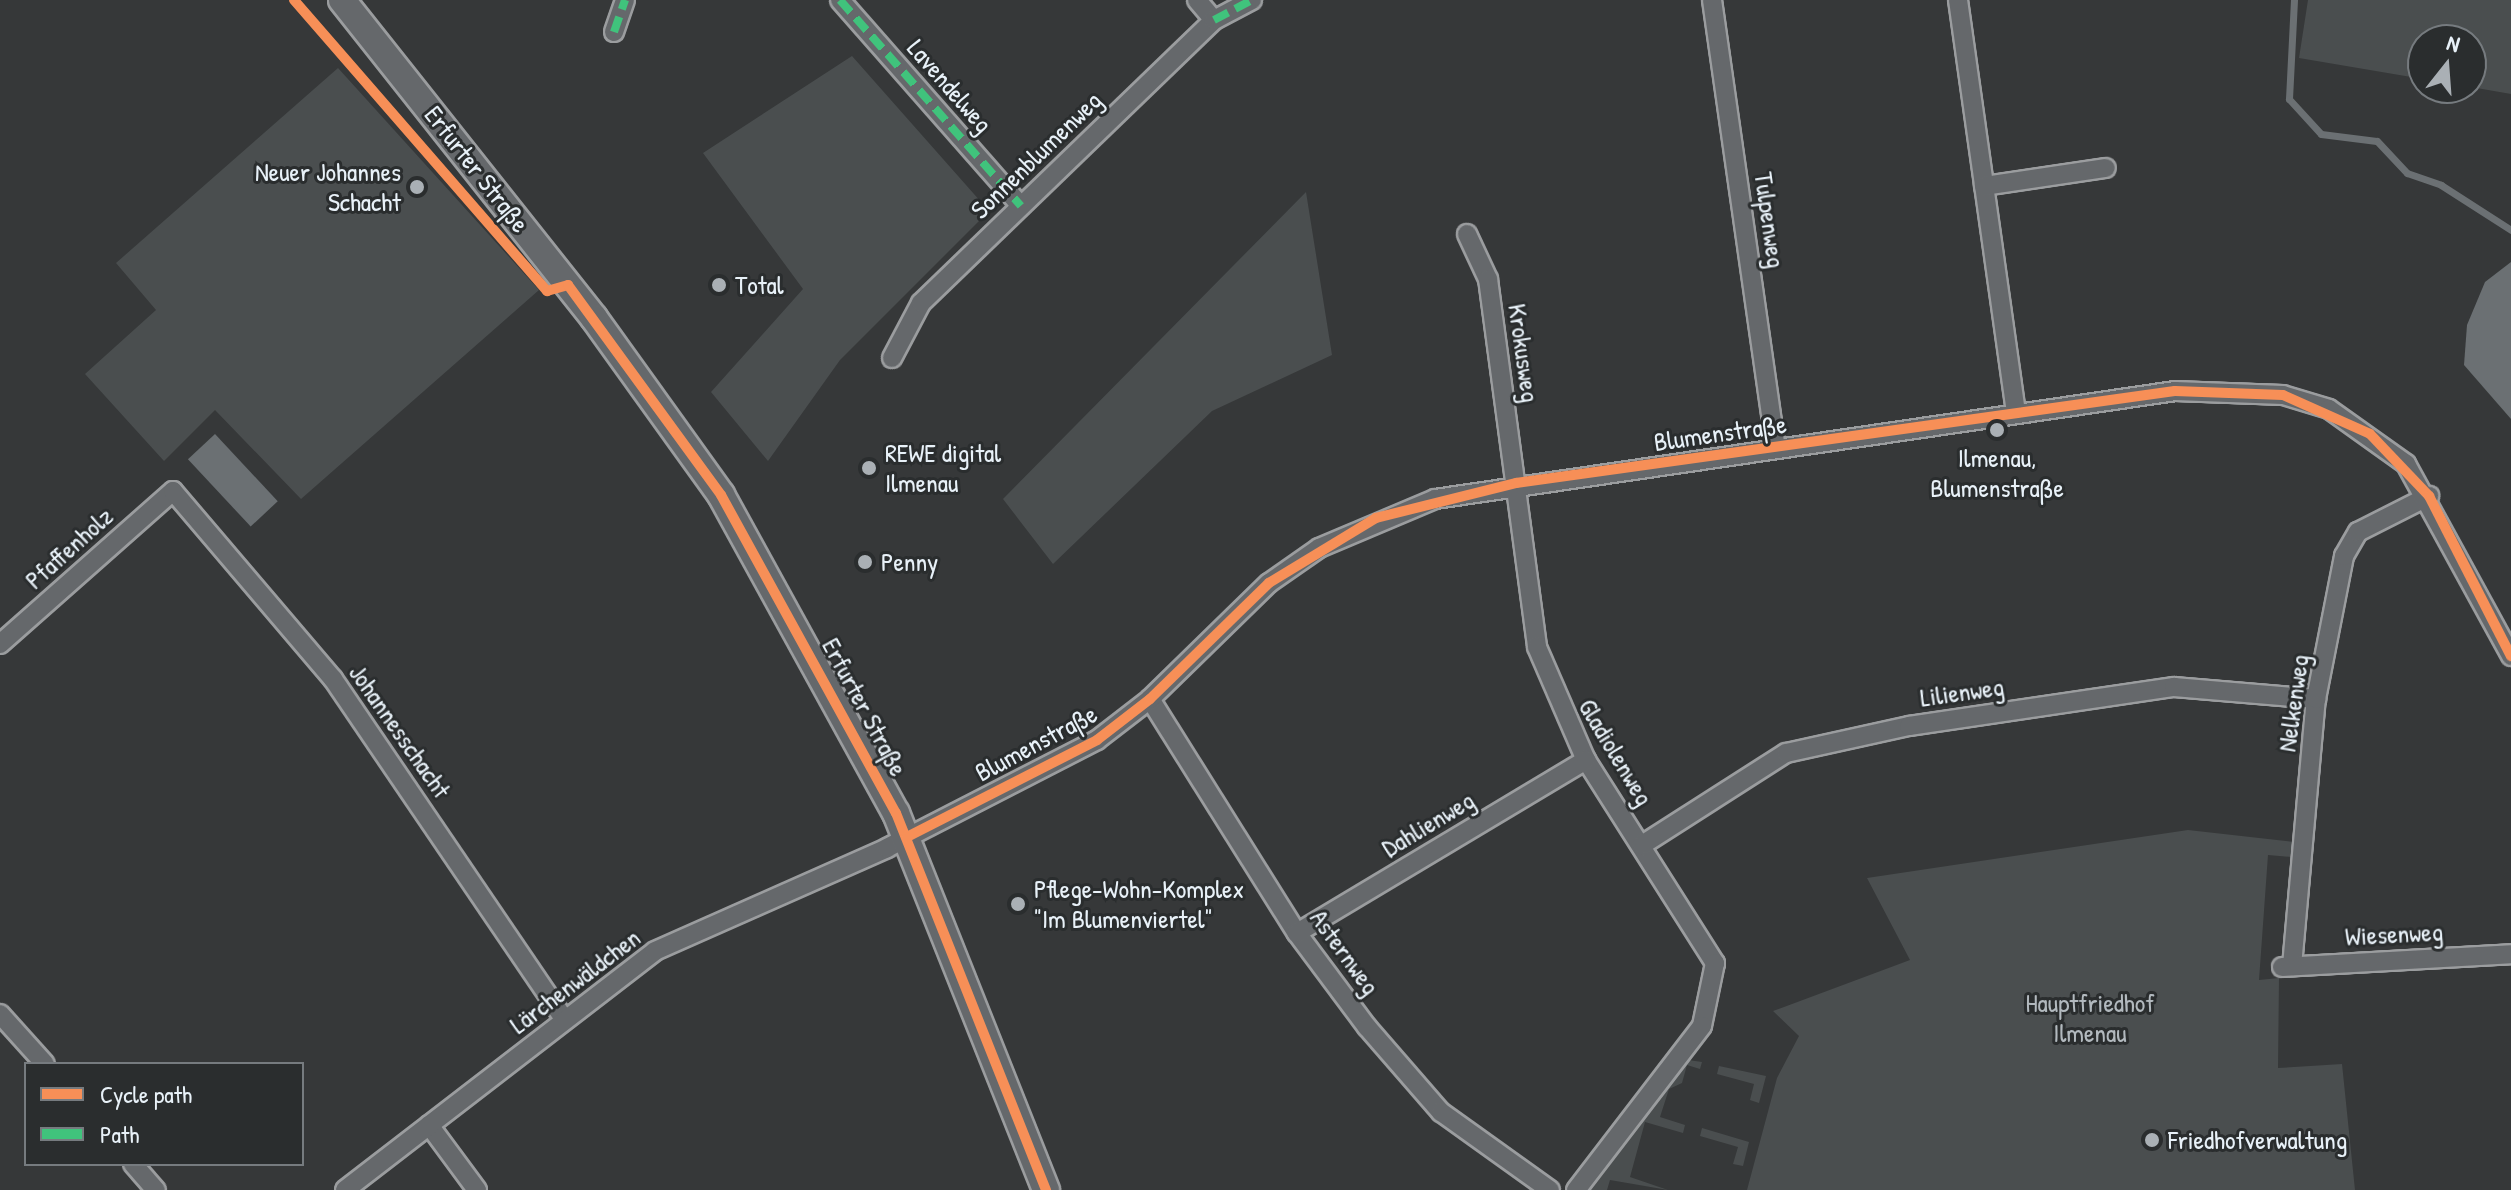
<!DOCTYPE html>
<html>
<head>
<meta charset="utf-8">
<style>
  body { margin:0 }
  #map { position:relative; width:2511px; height:1190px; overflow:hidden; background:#363839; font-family:"Patrick Hand",sans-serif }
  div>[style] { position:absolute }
  .green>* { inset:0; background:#4a4e4f }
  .water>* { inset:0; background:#6b7073; transform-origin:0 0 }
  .stream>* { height:7px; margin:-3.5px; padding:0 3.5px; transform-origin:3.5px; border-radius:3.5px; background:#6b7073 }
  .roads { filter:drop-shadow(2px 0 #9b9d9f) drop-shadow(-2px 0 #9b9d9f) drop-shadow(0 2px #9b9d9f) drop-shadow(0 -2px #9b9d9f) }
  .street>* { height:18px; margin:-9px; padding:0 9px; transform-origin:9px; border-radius:9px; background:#65686b }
  .secondary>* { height:26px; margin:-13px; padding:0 13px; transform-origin:13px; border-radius:13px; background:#65686b }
  .quiet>* { height:8px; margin-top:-4px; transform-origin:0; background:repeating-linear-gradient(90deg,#40c37c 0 16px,transparent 0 24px) }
  .cycleway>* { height:10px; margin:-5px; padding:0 5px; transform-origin:5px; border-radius:5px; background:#f78f57 }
  .dots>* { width:22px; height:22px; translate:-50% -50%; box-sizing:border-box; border:4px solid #2a2d2e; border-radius:50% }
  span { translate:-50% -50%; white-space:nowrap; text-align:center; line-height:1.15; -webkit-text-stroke:6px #2a2d2e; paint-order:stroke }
  .street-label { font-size:26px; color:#e8f1f8 }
  .poi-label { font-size:26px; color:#e8f1f8 }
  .right { translate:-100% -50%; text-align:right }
  .left { translate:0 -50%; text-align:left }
  .park-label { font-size:26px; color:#b2b9be }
  .legend { position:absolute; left:24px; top:1062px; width:280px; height:104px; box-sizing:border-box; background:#2a2d2e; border:2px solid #767b7f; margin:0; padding:10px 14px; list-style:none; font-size:24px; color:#e8f1f8 }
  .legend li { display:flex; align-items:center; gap:16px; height:40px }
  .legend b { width:40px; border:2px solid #767b7f }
  .north { position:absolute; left:2407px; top:24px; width:80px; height:80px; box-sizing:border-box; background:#2a2d2e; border:2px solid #767b7f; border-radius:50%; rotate:17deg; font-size:22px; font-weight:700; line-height:32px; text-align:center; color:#e8f1f8 }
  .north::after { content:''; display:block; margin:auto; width:28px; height:36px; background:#aab0b5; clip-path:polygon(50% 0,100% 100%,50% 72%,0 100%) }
</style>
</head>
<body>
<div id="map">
  <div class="green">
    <div style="clip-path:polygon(2308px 0,2511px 0,2511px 94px,2471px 87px,2471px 40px,2423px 40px,2423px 79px,2299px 58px)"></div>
    <div style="clip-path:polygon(852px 56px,989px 211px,840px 360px,768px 461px,711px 392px,803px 289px,703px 153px)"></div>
    <div style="clip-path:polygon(338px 68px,539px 290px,301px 499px,215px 410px,164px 461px,85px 374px,156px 310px,116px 263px)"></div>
    <div style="clip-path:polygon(1306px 192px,1332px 355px,1212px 411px,1053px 564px,1003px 499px)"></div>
    <div style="clip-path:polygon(2188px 830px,2294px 842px,2292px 857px,2268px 855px,2259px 980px,2279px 978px,2278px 1068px,2342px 1064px,2355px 1190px,1747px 1190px,1777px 1078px,1799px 1036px,1773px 1011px,1910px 960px,1867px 878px)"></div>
    <div style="clip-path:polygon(1688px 1060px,1702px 1062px,1700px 1069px,1687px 1065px,1682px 1083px,1669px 1089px,1660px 1117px,1685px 1125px,1683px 1133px,1645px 1122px,1630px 1177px,1668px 1190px,1610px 1180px,1607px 1190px,1590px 1190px)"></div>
    <div style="clip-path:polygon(1719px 1066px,1766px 1076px,1759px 1103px,1750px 1100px,1754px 1084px,1717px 1074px)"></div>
    <div style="clip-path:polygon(1702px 1128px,1749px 1142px,1743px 1166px,1733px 1164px,1738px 1147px,1700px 1136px)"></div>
  </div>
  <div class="water">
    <div style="clip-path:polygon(2511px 262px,2511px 419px,2464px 365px,2467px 325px,2485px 282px)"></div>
    <div style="left:215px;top:434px;width:92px;height:37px;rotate:47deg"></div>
  </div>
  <div class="stream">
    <div style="left:2294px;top:0;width:99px;rotate:92.9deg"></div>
    <div style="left:2289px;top:99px;width:47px;rotate:47.6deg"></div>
    <div style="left:2321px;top:134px;width:56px;rotate:7.1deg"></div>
    <div style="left:2377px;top:141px;width:44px;rotate:46.8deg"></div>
    <div style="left:2407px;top:173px;width:36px;rotate:19deg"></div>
    <div style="left:2441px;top:185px;width:83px;rotate:32.7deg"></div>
  </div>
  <div class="roads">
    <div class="street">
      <div style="left:840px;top:0;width:274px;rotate:48.7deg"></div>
      <div style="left:1197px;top:0;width:26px;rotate:50deg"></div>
      <div style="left:1712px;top:0;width:453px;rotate:81.9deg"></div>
      <div style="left:1958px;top:0;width:417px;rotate:82deg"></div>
      <div style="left:614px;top:32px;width:34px;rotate:-71deg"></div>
      <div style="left:1984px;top:186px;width:123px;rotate:-8.4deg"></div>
      <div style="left:1467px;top:234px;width:50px;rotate:65deg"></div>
      <div style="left:1488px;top:279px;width:371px;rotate:82.4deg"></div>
      <div style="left:1537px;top:647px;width:123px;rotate:66.6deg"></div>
      <div style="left:1586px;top:760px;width:241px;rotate:57.6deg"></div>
      <div style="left:1715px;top:963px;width:64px;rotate:101.7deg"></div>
      <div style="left:1702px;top:1026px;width:207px;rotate:127.5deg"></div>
      <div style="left:892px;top:358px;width:62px;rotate:-62.2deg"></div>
      <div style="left:921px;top:303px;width:407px;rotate:-44deg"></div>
      <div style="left:1214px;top:20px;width:43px;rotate:-27.8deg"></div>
      <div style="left:0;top:644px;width:231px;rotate:-41.5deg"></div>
      <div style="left:173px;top:491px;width:247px;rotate:49.6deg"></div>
      <div style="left:333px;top:679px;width:410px;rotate:55.8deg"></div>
      <div style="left:1150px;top:699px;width:276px;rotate:57.9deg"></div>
      <div style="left:1297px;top:933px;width:117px;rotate:53.3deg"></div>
      <div style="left:1367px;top:1027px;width:113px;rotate:49deg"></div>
      <div style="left:1441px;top:1112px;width:134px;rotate:35.6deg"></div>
      <div style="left:1642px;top:845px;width:171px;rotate:-32.6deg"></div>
      <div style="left:1786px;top:753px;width:126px;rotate:-12.4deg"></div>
      <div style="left:1909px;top:726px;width:268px;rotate:-8.4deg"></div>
      <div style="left:2174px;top:687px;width:143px;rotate:4.8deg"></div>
      <div style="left:1297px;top:933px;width:337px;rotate:-30.9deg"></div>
      <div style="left:2292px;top:966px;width:268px;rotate:-84.9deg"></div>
      <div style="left:2316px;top:699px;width:146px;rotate:-78.9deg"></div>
      <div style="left:2344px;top:556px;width:28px;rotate:-60deg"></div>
      <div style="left:2358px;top:532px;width:80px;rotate:-26.9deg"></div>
      <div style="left:2282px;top:967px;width:229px;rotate:-3.2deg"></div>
      <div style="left:0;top:1014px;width:67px;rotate:48deg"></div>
      <div style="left:429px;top:1125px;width:81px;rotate:53.6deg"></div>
      <div style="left:133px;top:1164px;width:35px;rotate:49deg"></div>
      <div style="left:345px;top:1190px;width:391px;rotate:-37.6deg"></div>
      <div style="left:655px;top:951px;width:254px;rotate:-23.9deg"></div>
      <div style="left:887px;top:848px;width:236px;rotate:-27.2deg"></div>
      <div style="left:1097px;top:740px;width:67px;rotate:-37.7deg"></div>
      <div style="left:1150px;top:699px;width:166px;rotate:-44.3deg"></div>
      <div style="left:1269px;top:583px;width:61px;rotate:-35deg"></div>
      <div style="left:1319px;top:548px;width:126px;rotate:-22.9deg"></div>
      <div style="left:1435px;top:499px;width:748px;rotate:-8.3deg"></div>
      <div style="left:2175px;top:391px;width:108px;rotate:2.1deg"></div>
      <div style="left:2283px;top:395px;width:48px;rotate:16.9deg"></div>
      <div style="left:2329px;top:409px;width:95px;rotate:35.5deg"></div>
      <div style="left:2406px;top:464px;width:219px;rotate:61.3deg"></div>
    </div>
    <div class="secondary">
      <div style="left:342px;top:0;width:406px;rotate:51.6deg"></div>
      <div style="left:594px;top:318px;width:218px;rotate:54.3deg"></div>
      <div style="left:721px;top:495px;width:363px;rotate:61.2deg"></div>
      <div style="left:896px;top:813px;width:406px;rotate:68.3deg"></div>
    </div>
  </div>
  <div class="quiet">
    <div style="left:840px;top:0;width:274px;rotate:48.7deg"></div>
    <div style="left:1214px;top:20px;width:43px;rotate:-27.8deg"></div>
    <div style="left:614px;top:32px;width:34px;rotate:-71deg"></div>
  </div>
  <div class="cycleway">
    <div style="left:294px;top:0;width:386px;rotate:49deg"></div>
    <div style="left:547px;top:291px;width:22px;rotate:-16deg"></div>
    <div style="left:568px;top:285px;width:260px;rotate:53.9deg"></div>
    <div style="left:721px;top:495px;width:363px;rotate:61.2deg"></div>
    <div style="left:896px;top:813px;width:406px;rotate:68.3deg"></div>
    <div style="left:907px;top:837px;width:213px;rotate:-27deg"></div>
    <div style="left:1097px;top:740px;width:67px;rotate:-37.7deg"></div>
    <div style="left:1150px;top:699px;width:166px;rotate:-44.3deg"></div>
    <div style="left:1269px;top:583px;width:125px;rotate:-31.3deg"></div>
    <div style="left:1376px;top:518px;width:144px;rotate:-14deg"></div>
    <div style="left:1516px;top:483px;width:665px;rotate:-7.95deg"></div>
    <div style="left:2175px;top:391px;width:108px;rotate:2.1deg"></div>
    <div style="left:2283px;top:395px;width:95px;rotate:24.1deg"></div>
    <div style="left:2370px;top:434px;width:86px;rotate:46.4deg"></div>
    <div style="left:2429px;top:496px;width:180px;rotate:62.9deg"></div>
  </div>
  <div class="dots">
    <div style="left:417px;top:187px;background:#aab0b5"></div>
    <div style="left:719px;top:285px;background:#aab0b5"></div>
    <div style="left:1997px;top:430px;background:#aab0b5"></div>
    <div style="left:869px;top:468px;background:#aab0b5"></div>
    <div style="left:865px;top:562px;background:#aab0b5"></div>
    <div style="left:1018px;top:904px;background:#aab0b5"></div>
    <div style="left:2152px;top:1140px;background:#aab0b5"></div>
  </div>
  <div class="street-label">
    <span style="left:950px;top:86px;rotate:49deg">Lavendelweg</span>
    <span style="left:1036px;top:155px;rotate:-44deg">Sonnenblumenweg</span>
    <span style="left:477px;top:169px;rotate:52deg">Erfurter Straße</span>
    <span style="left:1770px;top:220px;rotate:82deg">Tulpenweg</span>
    <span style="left:1524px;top:353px;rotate:82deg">Krokusweg</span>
    <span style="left:1720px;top:433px;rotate:-8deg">Blumenstraße</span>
    <span style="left:69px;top:548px;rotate:-42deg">Pfaffenholz</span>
    <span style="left:1962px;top:692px;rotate:-8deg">Lilienweg</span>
    <span style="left:2293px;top:703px;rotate:-82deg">Nelkenweg</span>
    <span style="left:865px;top:707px;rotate:62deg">Erfurter Straße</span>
    <span style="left:400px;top:731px;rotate:55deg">Johannesschacht</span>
    <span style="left:1036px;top:743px;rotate:-28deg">Blumenstraße</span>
    <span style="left:1616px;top:752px;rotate:59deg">Gladiolenweg</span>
    <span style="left:1428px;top:824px;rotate:-31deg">Dahlienweg</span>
    <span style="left:2394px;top:934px;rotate:-3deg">Wiesenweg</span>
    <span style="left:1345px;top:952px;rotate:54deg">Asternweg</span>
    <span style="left:575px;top:981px;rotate:-37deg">Lärchenwäldchen</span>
  </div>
  <div class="poi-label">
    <span class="right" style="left:401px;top:187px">Neuer Johannes<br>Schacht</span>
    <span class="left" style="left:735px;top:285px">Total</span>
    <span class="left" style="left:885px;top:468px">REWE digital<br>Ilmenau</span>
    <span style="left:1997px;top:473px">Ilmenau,<br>Blumenstraße</span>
    <span class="left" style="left:881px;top:562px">Penny</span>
    <span class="left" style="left:1034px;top:904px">Pflege-Wohn-Komplex<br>"Im Blumenviertel"</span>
    <span class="left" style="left:2168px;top:1140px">Friedhofverwaltung</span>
  </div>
  <div class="park-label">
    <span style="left:2090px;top:1018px">Hauptfriedhof<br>Ilmenau</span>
  </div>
  <ul class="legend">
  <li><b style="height:10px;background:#f78f57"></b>Cycle path</li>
  <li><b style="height:10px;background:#40c37c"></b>Path</li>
  </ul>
  <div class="north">N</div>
</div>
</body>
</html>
